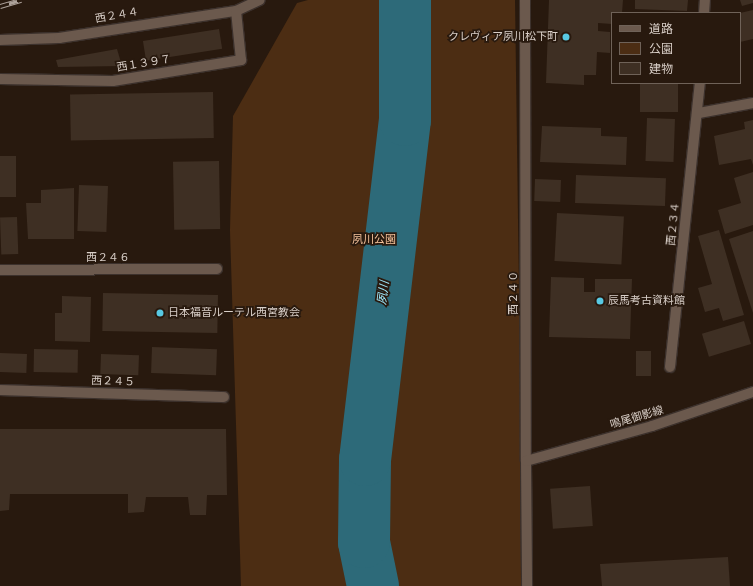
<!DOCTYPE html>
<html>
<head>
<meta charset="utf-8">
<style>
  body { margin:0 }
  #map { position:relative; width:753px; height:586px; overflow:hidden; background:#28190e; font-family:Overpass,"Noto Sans JP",sans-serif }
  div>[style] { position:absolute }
  .green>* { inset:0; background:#4c2d13 }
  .river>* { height:52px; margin:-26px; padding:0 26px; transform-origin:26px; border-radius:26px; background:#2d6a79 }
  .building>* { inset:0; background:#3e2f23; transform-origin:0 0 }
  .roads { filter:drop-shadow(1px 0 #3c312c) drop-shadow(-1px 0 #3c312c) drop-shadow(0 1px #3c312c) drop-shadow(0 -1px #3c312c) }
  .pedestrian>* { height:10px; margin:-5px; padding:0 5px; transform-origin:5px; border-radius:5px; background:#6b594d }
  .minor>* { height:10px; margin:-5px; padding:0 5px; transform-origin:5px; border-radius:5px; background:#6b594d }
  .tertiary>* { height:10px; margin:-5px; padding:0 5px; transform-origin:5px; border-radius:5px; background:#6b594d }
  .rail>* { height:4.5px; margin-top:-2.25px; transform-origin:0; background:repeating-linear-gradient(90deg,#28190e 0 9px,#ada29a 0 18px); box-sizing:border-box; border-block:1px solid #ada29a }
  .dots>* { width:11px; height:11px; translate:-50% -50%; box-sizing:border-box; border:2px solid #28190e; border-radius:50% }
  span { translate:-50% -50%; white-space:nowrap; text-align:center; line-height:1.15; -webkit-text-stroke:3.5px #28190e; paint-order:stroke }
  .street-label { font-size:11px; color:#d9cfc8 }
  .poi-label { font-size:11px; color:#d9cfc8 }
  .right { translate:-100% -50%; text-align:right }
  .left { translate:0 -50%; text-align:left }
  .park-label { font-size:11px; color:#f7c49d }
  .water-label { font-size:12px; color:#9ee8fb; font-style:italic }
  .legend { position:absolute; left:611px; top:12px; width:130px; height:72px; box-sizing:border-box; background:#28190e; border:1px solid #6f6258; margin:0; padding:5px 7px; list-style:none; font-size:12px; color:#d9cfc8 }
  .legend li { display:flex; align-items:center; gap:8px; height:20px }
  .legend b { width:20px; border:1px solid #6f6258 }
</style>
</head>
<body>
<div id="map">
  <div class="green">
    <div style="clip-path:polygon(308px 0,515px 0,523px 586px,241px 586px,230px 230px,233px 116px,297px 3px)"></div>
  </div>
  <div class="river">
    <div style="left:373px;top:586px;width:45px;rotate:-101.6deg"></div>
    <div style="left:364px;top:542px;width:82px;rotate:-89.3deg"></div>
    <div style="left:365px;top:460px;width:342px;rotate:-83.3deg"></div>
    <div style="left:405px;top:120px;width:120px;rotate:-90deg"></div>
  </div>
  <div class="building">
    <div style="clip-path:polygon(549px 0,623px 0,622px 13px,612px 13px,612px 24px,598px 23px,598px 31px,610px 32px,610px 53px,597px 52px,596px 75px,584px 75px,584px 85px,546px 83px)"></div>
    <div style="clip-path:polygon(635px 0,688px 0,687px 11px,635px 9px)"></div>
    <div style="clip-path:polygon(740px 0,753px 0,753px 3px,742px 6px)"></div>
    <div style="clip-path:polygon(753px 10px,753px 39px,740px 42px,740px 13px)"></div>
    <div style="left:219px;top:29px;width:20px;height:77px;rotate:81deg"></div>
    <div style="clip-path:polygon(117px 49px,122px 66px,58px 67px,56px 60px)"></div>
    <div style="left:640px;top:83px;width:38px;height:29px"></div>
    <div style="left:213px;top:92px;width:46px;height:143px;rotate:89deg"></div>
    <div style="left:647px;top:118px;width:28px;height:43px;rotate:2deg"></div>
    <div style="clip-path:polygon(753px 120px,753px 165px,751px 159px,719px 165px,714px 136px,745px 129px,744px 122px)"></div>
    <div style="clip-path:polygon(542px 126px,601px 128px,601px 136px,627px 137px,626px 165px,540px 162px)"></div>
    <div style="left:0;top:156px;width:16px;height:41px"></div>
    <div style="left:219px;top:161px;width:68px;height:46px;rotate:89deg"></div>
    <div style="clip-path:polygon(753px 172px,753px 225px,725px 234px,718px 210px,741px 203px,734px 178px)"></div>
    <div style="left:576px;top:175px;width:90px;height:28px;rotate:2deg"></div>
    <div style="left:535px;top:179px;width:26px;height:22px;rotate:2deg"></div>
    <div style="left:79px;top:185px;width:29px;height:46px;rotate:2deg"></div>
    <div style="clip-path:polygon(74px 188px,74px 239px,28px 239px,26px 203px,41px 203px,41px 190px)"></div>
    <div style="left:557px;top:213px;width:67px;height:48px;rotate:3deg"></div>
    <div style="left:17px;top:217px;width:37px;height:17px;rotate:88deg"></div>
    <div style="clip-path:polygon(719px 230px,744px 315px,723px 321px,719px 308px,705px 312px,698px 288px,712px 284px,698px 236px)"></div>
    <div style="clip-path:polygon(753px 231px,753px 313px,729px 239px)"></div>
    <div style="clip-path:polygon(551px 277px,584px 278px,584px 292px,595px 292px,595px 279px,632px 279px,630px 339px,549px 337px)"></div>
    <div style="left:103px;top:293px;width:115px;height:38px;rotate:1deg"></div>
    <div style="clip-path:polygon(62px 296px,91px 297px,90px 342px,55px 341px,55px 313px,62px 313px)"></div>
    <div style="left:744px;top:321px;width:24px;height:44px;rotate:73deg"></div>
    <div style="left:152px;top:347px;width:65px;height:26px;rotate:2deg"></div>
    <div style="left:34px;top:349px;width:44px;height:23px;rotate:1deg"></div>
    <div style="left:636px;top:351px;width:15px;height:25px"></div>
    <div style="left:0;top:353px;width:27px;height:19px;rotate:2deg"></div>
    <div style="left:101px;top:354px;width:38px;height:20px;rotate:2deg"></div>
    <div style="clip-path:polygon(0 429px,226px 429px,227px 495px,207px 495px,206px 515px,190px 515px,188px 497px,146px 497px,144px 512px,128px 513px,128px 494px,10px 494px,9px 510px,0 511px)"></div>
    <div style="left:590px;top:486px;width:40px;height:40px;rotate:86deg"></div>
    <div style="clip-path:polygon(728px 557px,730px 586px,602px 586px,600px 564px)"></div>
  </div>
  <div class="roads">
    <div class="pedestrian">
      <div style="left:525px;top:0;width:461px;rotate:89.9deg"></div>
    </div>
    <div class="minor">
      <div style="left:704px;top:13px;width:13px;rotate:-86deg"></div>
      <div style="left:0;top:40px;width:59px;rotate:-1.9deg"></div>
      <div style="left:59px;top:38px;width:179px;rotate:-8.7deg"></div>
      <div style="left:236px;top:11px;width:26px;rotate:-25deg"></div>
      <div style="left:0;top:79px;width:113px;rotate:1deg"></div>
      <div style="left:113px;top:81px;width:130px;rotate:-9.3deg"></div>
      <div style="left:241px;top:60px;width:49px;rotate:-95.8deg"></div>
      <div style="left:699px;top:113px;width:55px;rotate:-10.5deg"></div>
      <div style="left:0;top:270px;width:217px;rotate:-0.3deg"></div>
      <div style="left:670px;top:367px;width:286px;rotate:-84deg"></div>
      <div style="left:0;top:390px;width:224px;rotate:1.8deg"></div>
      <div style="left:526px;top:461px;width:125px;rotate:89.5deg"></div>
    </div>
    <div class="tertiary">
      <div style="left:526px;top:461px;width:131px;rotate:-15.5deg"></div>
      <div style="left:652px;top:426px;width:107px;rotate:-18.6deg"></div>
    </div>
  </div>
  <div class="rail">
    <div style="left:0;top:6px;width:22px;rotate:-16deg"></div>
  </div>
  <div class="dots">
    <div style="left:566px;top:37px;background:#58c9e3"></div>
    <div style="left:600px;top:301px;background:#58c9e3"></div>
    <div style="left:160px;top:313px;background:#58c9e3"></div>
  </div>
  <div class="street-label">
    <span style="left:117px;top:16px;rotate:-10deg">西２４４</span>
    <span style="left:144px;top:64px;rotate:-9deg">西１３９７</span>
    <span style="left:674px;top:224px;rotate:-84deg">西２３４</span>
    <span style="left:108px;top:258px">西２４６</span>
    <span style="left:514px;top:293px;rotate:-90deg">西２４０</span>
    <span style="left:113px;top:382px;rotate:2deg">西２４５</span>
    <span style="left:637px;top:418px;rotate:-16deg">鳴尾御影線</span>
  </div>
  <div class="poi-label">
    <span class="right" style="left:558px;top:37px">クレヴィア夙川松下町</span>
    <span class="left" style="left:608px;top:301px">辰馬考古資料館</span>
    <span class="left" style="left:168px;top:313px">日本福音ルーテル西宮教会</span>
  </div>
  <div class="park-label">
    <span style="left:374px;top:240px">夙川公園</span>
  </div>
  <div class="water-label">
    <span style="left:385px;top:293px;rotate:-83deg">夙川</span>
  </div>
  <ul class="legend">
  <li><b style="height:5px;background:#6b594d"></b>道路</li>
  <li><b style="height:11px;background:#4c2d13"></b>公園</li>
  <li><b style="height:11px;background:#3e2f23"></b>建物</li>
  </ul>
</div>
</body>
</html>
